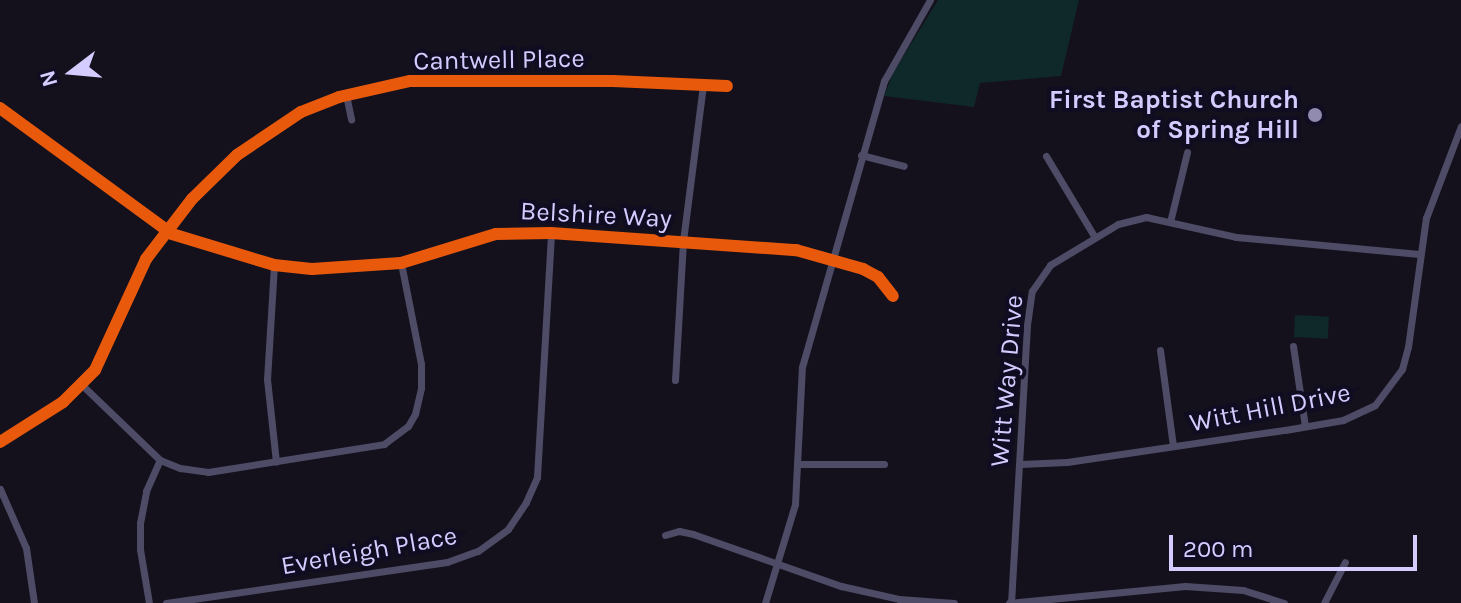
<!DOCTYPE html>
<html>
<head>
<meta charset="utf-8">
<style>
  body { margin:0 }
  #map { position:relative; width:1461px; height:603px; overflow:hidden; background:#14111d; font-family:Karla,sans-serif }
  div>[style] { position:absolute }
  .green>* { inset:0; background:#0f282a; transform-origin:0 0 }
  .minor>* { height:7px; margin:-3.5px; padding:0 3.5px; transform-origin:3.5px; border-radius:3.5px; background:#4d4b66 }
  .cycleway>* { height:12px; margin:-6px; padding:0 6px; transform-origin:6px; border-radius:6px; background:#e8590c }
  .dots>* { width:22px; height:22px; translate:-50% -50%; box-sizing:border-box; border:4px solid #100c22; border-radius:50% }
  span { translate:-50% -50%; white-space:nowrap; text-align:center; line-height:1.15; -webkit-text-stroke:8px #100c22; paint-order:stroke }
  .street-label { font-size:26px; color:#d4ccff }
  .poi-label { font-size:26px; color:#d4ccff; font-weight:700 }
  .right { translate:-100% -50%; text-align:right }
  .north { position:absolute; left:32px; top:32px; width:80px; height:80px; -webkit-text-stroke:6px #100c22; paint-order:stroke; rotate:254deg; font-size:22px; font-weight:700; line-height:32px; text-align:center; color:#d4ccff }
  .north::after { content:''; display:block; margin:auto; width:28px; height:36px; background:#d4ccff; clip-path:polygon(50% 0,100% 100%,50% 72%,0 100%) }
  .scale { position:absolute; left:1169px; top:535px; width:248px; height:36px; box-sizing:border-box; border:4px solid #d4ccff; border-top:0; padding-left:10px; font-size:24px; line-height:28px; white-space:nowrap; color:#d4ccff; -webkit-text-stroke:6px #100c22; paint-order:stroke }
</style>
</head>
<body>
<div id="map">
  <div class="green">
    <div style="clip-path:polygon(938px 0,1079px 0,1061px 76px,980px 83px,974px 107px,884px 96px,893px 73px)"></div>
    <div style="left:1295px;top:315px;width:34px;height:22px;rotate:3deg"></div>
  </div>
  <div class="minor">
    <div style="left:346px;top:95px;width:25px;rotate:78deg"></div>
    <div style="left:0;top:108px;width:213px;rotate:36.2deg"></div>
    <div style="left:172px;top:234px;width:107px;rotate:16.9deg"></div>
    <div style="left:274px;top:265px;width:38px;rotate:6deg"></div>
    <div style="left:312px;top:269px;width:89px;rotate:-3.9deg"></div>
    <div style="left:401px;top:263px;width:99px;rotate:-17deg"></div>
    <div style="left:496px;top:234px;width:55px;rotate:-1deg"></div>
    <div style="left:551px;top:233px;width:246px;rotate:4deg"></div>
    <div style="left:796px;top:250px;width:70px;rotate:15.8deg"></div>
    <div style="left:863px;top:269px;width:17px;rotate:28deg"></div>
    <div style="left:878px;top:277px;width:24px;rotate:52deg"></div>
    <div style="left:861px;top:155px;width:44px;rotate:14.3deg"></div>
    <div style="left:1046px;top:156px;width:93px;rotate:59deg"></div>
    <div style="left:1170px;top:222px;width:72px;rotate:-76.3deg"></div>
    <div style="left:274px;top:265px;width:114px;rotate:93.5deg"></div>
    <div style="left:267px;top:379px;width:83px;rotate:83.8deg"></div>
    <div style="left:1293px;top:346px;width:81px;rotate:81.5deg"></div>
    <div style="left:1160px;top:350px;width:97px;rotate:82.3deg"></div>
    <div style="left:675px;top:380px;width:139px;rotate:-86.7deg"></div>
    <div style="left:683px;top:241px;width:157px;rotate:-82.7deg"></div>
    <div style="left:82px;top:385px;width:108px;rotate:43.9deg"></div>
    <div style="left:160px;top:460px;width:22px;rotate:22deg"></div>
    <div style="left:180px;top:468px;width:28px;rotate:8deg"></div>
    <div style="left:208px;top:472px;width:178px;rotate:-9deg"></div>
    <div style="left:384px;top:444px;width:30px;rotate:-37deg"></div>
    <div style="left:408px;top:426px;width:14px;rotate:-60deg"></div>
    <div style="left:415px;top:414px;width:27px;rotate:-77deg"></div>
    <div style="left:421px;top:388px;width:24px;rotate:-90deg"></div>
    <div style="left:421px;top:364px;width:103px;rotate:-101.2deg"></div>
    <div style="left:0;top:442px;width:75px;rotate:-32.4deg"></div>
    <div style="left:63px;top:402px;width:45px;rotate:-45deg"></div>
    <div style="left:95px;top:370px;width:122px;rotate:-65.3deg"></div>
    <div style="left:146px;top:259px;width:76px;rotate:-52.5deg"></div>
    <div style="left:192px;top:199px;width:63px;rotate:-44.4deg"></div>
    <div style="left:237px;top:155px;width:77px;rotate:-33.9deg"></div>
    <div style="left:301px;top:112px;width:41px;rotate:-21.5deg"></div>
    <div style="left:339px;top:97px;width:73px;rotate:-12.7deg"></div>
    <div style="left:410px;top:81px;width:203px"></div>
    <div style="left:613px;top:81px;width:114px;rotate:2.5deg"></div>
    <div style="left:797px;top:464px;width:87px"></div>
    <div style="left:1020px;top:464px;width:47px;rotate:-2.4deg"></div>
    <div style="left:1067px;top:462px;width:220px;rotate:-8.4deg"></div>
    <div style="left:1285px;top:430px;width:59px;rotate:-9.8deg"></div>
    <div style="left:1343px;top:420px;width:35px;rotate:-25deg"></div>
    <div style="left:1375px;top:405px;width:45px;rotate:-53.1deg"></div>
    <div style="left:1402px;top:369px;width:23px;rotate:-75deg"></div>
    <div style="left:1408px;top:347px;width:130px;rotate:-82.1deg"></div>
    <div style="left:1426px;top:218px;width:98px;rotate:-69.2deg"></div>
    <div style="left:0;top:489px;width:64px;rotate:66.2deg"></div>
    <div style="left:26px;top:548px;width:56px;rotate:81.7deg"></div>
    <div style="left:665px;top:535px;width:15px;rotate:-16deg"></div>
    <div style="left:679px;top:531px;width:14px;rotate:12deg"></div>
    <div style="left:693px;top:534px;width:157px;rotate:19.4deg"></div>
    <div style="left:841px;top:586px;width:59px;rotate:12.6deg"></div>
    <div style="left:899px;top:599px;width:55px;rotate:4.2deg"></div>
    <div style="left:149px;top:603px;width:55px;rotate:-99.5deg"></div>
    <div style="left:140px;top:549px;width:26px;rotate:-90deg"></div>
    <div style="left:140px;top:523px;width:33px;rotate:-79deg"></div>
    <div style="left:146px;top:491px;width:34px;rotate:-66deg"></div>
    <div style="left:166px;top:603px;width:284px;rotate:-8.3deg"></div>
    <div style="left:447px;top:562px;width:33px;rotate:-20deg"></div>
    <div style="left:478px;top:551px;width:37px;rotate:-36deg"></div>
    <div style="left:508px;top:529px;width:32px;rotate:-56deg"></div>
    <div style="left:526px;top:502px;width:27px;rotate:-66deg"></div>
    <div style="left:537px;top:477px;width:244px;rotate:-86.7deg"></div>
    <div style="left:765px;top:603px;width:103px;rotate:-73.1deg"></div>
    <div style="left:795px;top:504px;width:137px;rotate:-87.1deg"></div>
    <div style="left:802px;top:367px;width:298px;rotate:-74deg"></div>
    <div style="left:884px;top:81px;width:93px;rotate:-60.4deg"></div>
    <div style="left:1009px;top:603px;width:177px;rotate:-5.5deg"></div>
    <div style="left:1185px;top:586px;width:58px;rotate:3.9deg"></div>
    <div style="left:1243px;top:590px;width:43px;rotate:17.6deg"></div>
    <div style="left:1011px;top:603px;width:278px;rotate:-86.7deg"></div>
    <div style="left:1027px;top:325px;width:34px;rotate:-82deg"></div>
    <div style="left:1032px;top:291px;width:32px;rotate:-55deg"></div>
    <div style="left:1050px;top:265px;width:79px;rotate:-31.1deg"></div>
    <div style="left:1118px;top:224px;width:29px;rotate:-14deg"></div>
    <div style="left:1146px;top:217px;width:92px;rotate:12.5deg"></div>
    <div style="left:1236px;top:237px;width:184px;rotate:5.3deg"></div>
    <div style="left:1324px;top:603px;width:46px;rotate:-62.9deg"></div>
  </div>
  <div class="cycleway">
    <div style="left:0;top:108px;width:213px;rotate:36.2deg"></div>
    <div style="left:172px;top:234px;width:107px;rotate:16.9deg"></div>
    <div style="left:274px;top:265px;width:38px;rotate:6deg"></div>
    <div style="left:312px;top:269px;width:89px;rotate:-3.9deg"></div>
    <div style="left:401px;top:263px;width:99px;rotate:-17deg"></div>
    <div style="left:496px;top:234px;width:55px;rotate:-1deg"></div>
    <div style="left:551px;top:233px;width:246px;rotate:4deg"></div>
    <div style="left:796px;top:250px;width:70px;rotate:15.8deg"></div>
    <div style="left:863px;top:269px;width:17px;rotate:28deg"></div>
    <div style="left:878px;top:277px;width:24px;rotate:52deg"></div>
    <div style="left:0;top:442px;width:75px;rotate:-32.4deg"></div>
    <div style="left:63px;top:402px;width:45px;rotate:-45deg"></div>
    <div style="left:95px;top:370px;width:122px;rotate:-65.3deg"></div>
    <div style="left:146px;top:259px;width:76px;rotate:-52.5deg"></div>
    <div style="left:192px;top:199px;width:63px;rotate:-44.4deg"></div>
    <div style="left:237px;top:155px;width:77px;rotate:-33.9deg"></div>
    <div style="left:301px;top:112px;width:41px;rotate:-21.5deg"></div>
    <div style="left:339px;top:97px;width:73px;rotate:-12.7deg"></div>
    <div style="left:410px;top:81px;width:203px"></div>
    <div style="left:613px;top:81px;width:114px;rotate:2.5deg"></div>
  </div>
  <div class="dots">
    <div style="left:1315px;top:115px;background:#918bb0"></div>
  </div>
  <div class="street-label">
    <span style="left:499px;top:60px;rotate:-1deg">Cantwell Place</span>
    <span style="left:596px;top:215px;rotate:3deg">Belshire Way</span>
    <span style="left:1007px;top:381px;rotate:-85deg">Witt Way Drive</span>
    <span style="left:1270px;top:408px;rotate:-11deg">Witt Hill Drive</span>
    <span style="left:369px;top:551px;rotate:-10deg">Everleigh Place</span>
  </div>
  <div class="poi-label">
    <span class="right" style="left:1299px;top:115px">First Baptist Church<br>of Spring Hill</span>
  </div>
  <div class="north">N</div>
  <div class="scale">200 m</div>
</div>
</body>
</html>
